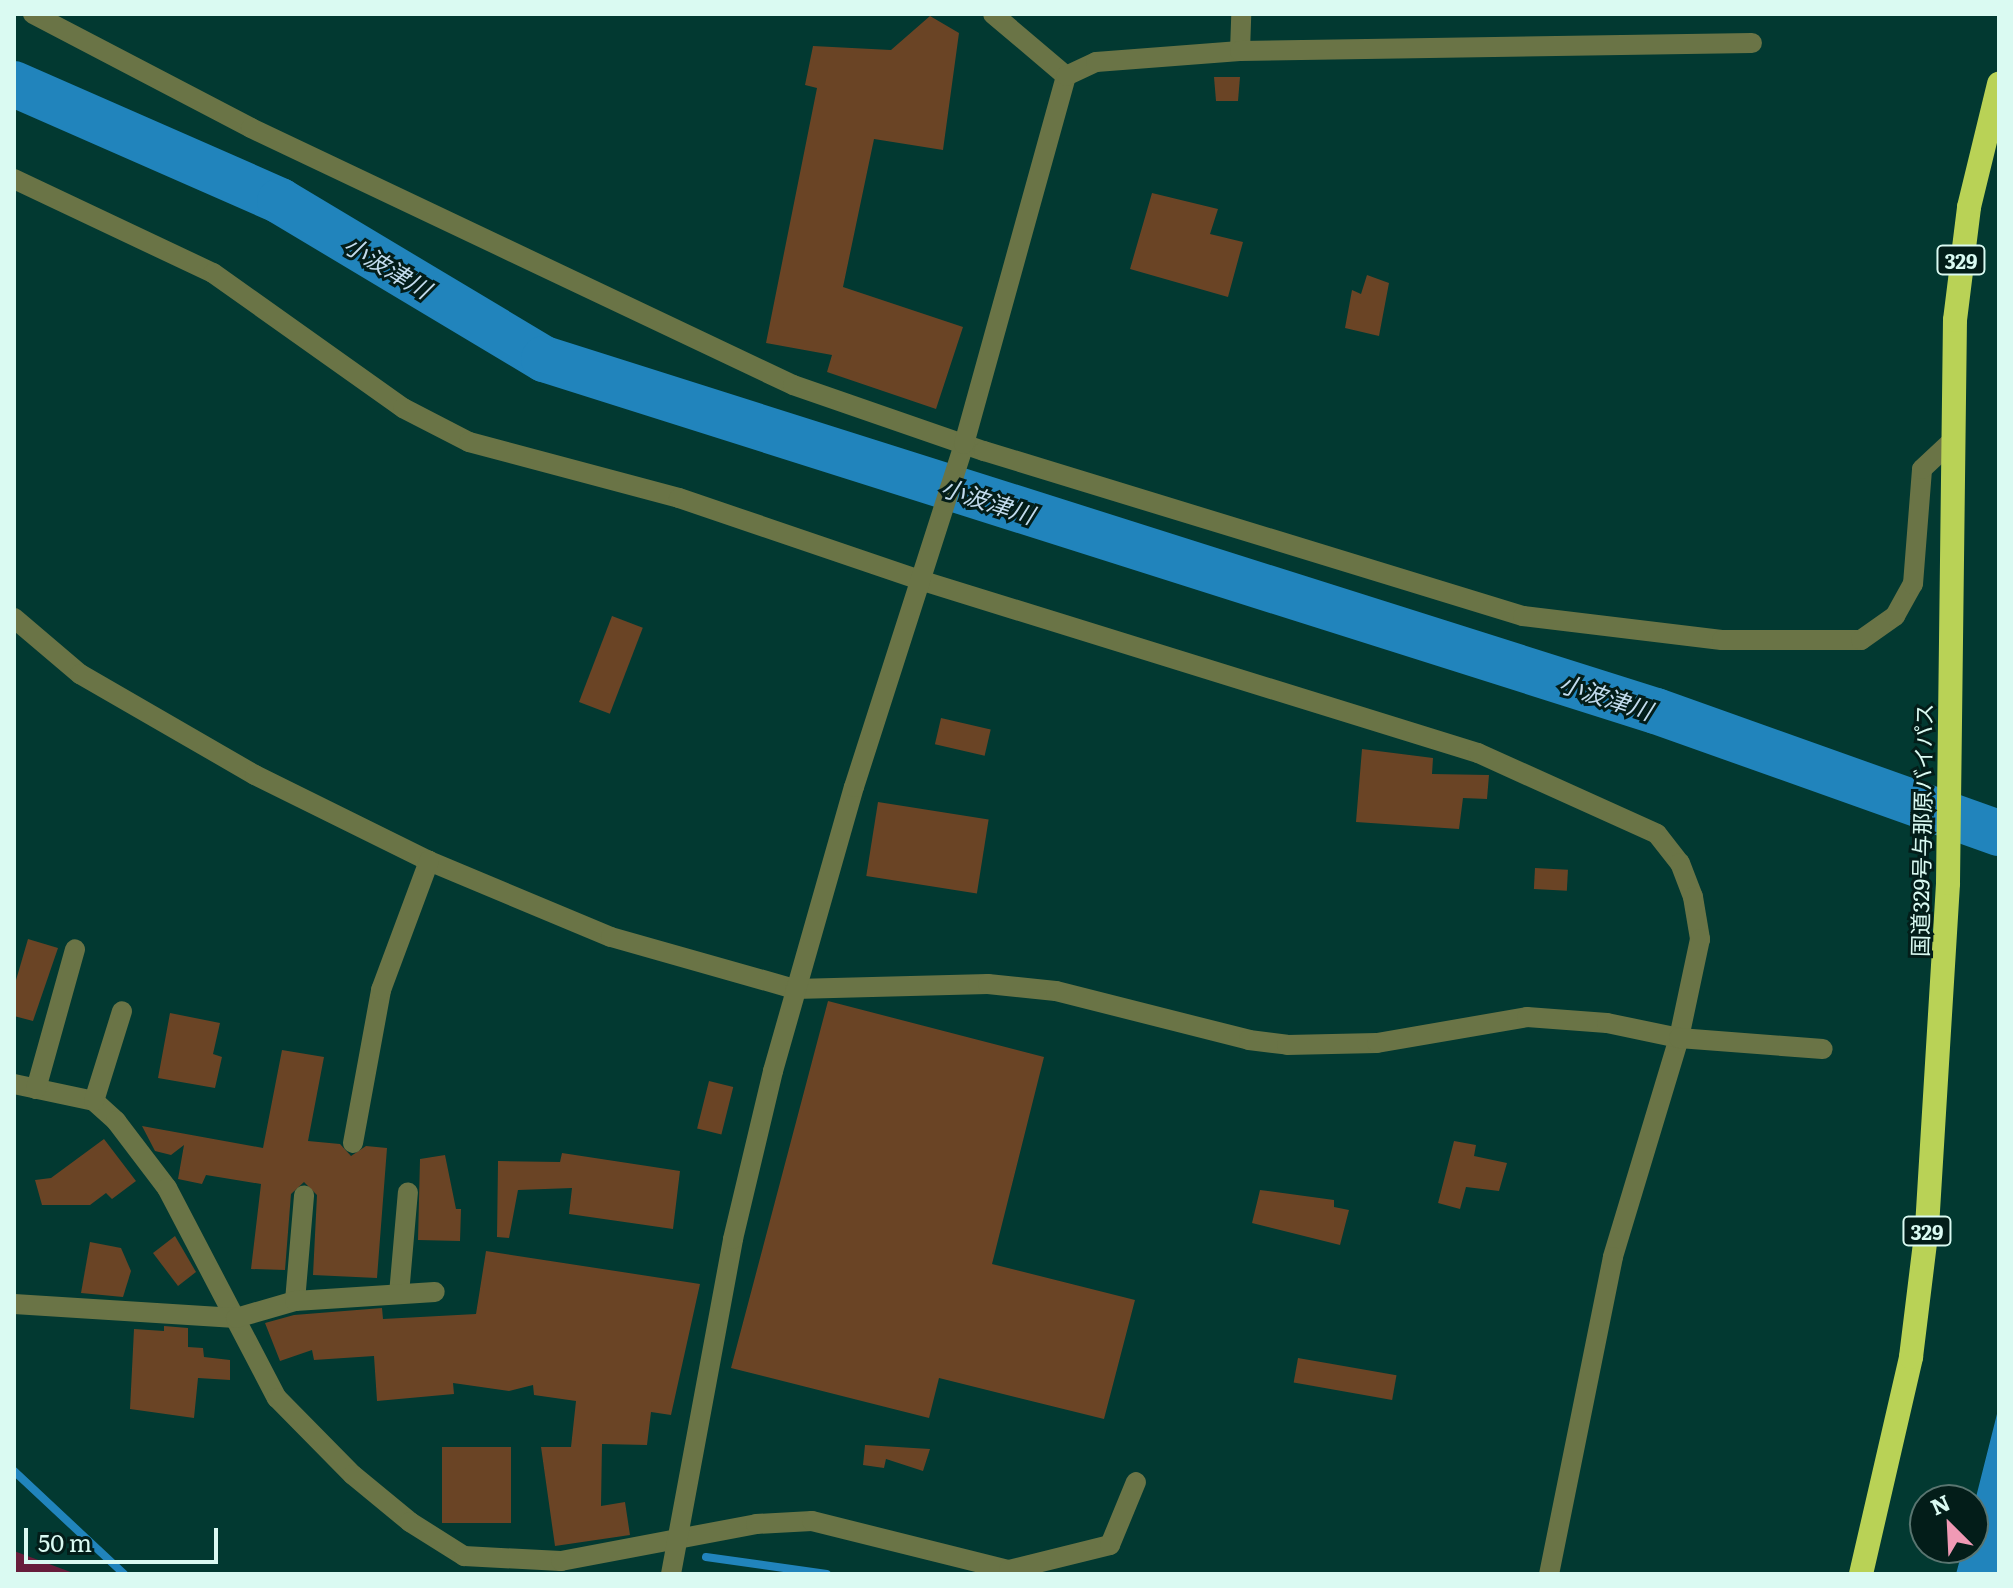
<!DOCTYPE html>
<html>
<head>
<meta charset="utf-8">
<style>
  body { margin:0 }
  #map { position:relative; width:2013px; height:1588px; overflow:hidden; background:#023931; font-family:Literata,"Noto Sans JP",serif }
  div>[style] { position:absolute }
  .green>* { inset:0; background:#671d3b }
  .water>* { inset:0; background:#2184bc }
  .stream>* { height:8px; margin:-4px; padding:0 4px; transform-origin:4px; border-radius:4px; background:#2184bc }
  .river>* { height:46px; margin:-23px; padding:0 23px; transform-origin:23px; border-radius:23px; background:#2184bc }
  .building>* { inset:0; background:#6a4425; transform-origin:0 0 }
  .street>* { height:20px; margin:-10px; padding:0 10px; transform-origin:10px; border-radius:10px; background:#6a7446 }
  .highway>* { height:24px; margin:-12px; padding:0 12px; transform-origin:12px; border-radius:12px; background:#b9d256 }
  span { translate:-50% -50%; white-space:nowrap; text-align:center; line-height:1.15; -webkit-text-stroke:6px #031d19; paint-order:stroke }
  .shield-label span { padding:2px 6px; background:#031d19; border:2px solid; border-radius:6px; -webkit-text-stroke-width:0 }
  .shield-label { font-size:20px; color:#dafaf2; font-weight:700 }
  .street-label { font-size:22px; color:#dafaf2 }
  .water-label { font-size:24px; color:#c2dbed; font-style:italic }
  .frame { position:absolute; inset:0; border:16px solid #dafaf2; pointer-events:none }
  .north { position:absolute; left:1909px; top:1484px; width:80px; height:80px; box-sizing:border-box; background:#031d19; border:2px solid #597570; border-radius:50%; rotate:336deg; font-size:22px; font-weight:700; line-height:32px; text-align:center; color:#dafaf2 }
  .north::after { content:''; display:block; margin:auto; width:28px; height:36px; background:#f09ab5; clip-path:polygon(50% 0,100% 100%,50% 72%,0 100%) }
  .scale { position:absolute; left:24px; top:1528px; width:194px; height:36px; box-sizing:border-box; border:4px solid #dafaf2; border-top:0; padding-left:10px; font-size:24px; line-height:28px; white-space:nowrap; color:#dafaf2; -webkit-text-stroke:6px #031d19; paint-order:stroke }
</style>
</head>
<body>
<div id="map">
  <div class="green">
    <div style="clip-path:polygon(14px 1551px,76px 1574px,14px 1574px)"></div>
  </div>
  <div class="water">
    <div style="clip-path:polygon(1999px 1406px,1999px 1574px,1956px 1574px,1963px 1548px,1973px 1548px,1973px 1509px)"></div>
  </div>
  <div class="stream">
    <div style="left:14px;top:1471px;width:151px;rotate:43.1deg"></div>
    <div style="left:706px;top:1557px;width:122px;rotate:8deg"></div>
  </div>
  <div class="river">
    <div style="left:14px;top:84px;width:291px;rotate:23.7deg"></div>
    <div style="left:280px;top:201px;width:308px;rotate:30.9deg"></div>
    <div style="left:544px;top:359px;width:1166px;rotate:17.57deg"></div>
    <div style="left:1656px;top:711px;width:364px;rotate:19.6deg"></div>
  </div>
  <div class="building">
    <div style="clip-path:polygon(930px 16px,959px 33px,943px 150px,874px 139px,843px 287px,963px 327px,936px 409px,827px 372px,832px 355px,766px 343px,817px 88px,805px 85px,813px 46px,891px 50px)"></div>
    <div style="clip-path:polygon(1214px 77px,1240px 77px,1238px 101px,1216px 101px)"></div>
    <div style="clip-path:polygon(1152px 193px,1218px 209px,1210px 234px,1243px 242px,1228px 297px,1130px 269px)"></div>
    <div style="clip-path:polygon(1367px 275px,1389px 283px,1379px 336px,1345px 328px,1352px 290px,1361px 294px)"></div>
    <div style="left:612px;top:616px;width:33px;height:92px;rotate:21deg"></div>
    <div style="left:941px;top:718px;width:51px;height:27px;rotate:13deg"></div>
    <div style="clip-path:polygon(1362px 749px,1433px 758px,1432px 774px,1489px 775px,1487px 799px,1463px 798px,1459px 829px,1356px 822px)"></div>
    <div style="left:878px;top:802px;width:112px;height:75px;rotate:9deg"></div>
    <div style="left:1535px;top:868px;width:33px;height:21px;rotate:3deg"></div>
    <div style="clip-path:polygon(28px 939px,58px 948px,33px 1021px,14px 1016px,14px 987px)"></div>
    <div style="clip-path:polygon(828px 1001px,1044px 1057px,992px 1264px,1135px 1300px,1104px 1419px,939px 1378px,929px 1418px,731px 1368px)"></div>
    <div style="clip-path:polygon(170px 1013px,220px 1023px,213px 1054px,222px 1057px,215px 1088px,158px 1078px)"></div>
    <div style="clip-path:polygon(282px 1050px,324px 1057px,308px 1141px,340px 1144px,351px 1156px,366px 1146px,387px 1148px,377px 1278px,313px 1275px,317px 1195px,304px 1182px,291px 1194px,285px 1270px,251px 1269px,261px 1184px,206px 1175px,202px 1184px,178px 1179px,184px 1145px,171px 1155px,155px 1151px,142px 1126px,263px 1148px)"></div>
    <div style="left:709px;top:1081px;width:25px;height:49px;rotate:14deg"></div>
    <div style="clip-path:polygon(104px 1139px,136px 1181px,112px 1199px,106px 1193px,90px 1205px,42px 1205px,35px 1180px,51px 1178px)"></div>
    <div style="clip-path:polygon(1454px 1141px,1476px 1145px,1474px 1156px,1507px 1163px,1499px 1191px,1466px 1187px,1460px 1209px,1438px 1203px)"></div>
    <div style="clip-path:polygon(562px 1153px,680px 1171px,673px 1229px,569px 1214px,572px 1188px,518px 1190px,509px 1238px,497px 1237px,498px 1161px,560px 1162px)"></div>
    <div style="clip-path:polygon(445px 1155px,456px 1209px,461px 1209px,460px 1241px,418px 1240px,420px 1159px)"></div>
    <div style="clip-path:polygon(1260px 1190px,1334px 1200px,1334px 1207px,1349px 1210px,1340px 1245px,1252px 1223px)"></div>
    <div style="clip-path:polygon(175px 1236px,196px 1272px,178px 1286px,153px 1253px)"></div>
    <div style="clip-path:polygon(90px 1242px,121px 1248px,131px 1271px,123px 1297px,81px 1293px)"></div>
    <div style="clip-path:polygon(486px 1251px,700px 1284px,671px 1415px,651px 1412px,647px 1445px,602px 1444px,601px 1506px,625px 1502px,630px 1535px,555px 1546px,541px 1447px,571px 1447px,576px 1401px,534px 1395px,533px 1385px,509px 1391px,453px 1383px,454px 1394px,377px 1401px,374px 1356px,314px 1360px,312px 1350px,280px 1361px,265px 1323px,294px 1315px,382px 1308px,383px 1319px,476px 1314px)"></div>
    <div style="clip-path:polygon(164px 1326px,188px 1328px,188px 1347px,203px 1348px,204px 1357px,230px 1360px,230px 1380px,198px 1378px,194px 1418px,130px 1409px,134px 1329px,164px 1331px)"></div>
    <div style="left:1298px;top:1358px;width:100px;height:25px;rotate:10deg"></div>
    <div style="clip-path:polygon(865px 1445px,930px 1449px,923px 1471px,886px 1459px,884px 1468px,863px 1465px)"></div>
    <div style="left:442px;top:1447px;width:69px;height:76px"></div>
  </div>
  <div class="street">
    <div style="left:33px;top:14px;width:246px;rotate:27.6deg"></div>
    <div style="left:251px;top:128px;width:600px;rotate:25.37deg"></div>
    <div style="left:793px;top:385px;width:202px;rotate:19.1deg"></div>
    <div style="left:984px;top:451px;width:564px;rotate:17.02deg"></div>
    <div style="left:1523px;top:616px;width:200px;rotate:6.9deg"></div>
    <div style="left:1722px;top:640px;width:139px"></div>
    <div style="left:1861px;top:640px;width:42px;rotate:-35.2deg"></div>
    <div style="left:1895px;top:616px;width:37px;rotate:-61deg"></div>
    <div style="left:1913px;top:584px;width:115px;rotate:-85.5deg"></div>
    <div style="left:1922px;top:469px;width:41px;rotate:-43deg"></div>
    <div style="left:993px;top:14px;width:96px;rotate:40.3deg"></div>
    <div style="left:1240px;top:51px;width:37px;rotate:-88deg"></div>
    <div style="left:14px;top:179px;width:220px;rotate:25.3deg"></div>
    <div style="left:213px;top:273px;width:233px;rotate:35.4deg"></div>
    <div style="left:403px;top:408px;width:74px;rotate:27.3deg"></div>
    <div style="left:469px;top:442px;width:217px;rotate:14.9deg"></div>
    <div style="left:679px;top:498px;width:258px;rotate:18.8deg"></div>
    <div style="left:923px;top:581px;width:581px;rotate:17.22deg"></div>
    <div style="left:1478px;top:753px;width:196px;rotate:24.3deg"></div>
    <div style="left:1657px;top:834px;width:37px;rotate:52deg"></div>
    <div style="left:1680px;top:863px;width:36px;rotate:69deg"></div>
    <div style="left:1693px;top:897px;width:43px;rotate:80.5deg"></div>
    <div style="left:1700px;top:939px;width:101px;rotate:102deg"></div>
    <div style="left:1679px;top:1038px;width:229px;rotate:106.8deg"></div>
    <div style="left:1613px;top:1257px;width:323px;rotate:101.4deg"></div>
    <div style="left:14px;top:618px;width:87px;rotate:40.3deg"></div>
    <div style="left:80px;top:674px;width:202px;rotate:30deg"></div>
    <div style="left:255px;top:775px;width:194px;rotate:26.3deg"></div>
    <div style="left:429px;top:861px;width:197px;rotate:22.7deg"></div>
    <div style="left:611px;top:937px;width:191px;rotate:15.8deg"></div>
    <div style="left:795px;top:989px;width:193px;rotate:-1.5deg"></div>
    <div style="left:988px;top:984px;width:68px;rotate:5.9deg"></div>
    <div style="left:1056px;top:991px;width:199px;rotate:14.2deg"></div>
    <div style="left:1249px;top:1040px;width:38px;rotate:7deg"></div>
    <div style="left:1287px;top:1045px;width:90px;rotate:-1.3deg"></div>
    <div style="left:1377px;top:1043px;width:152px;rotate:-9.8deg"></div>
    <div style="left:1527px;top:1017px;width:80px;rotate:4.3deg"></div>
    <div style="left:1607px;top:1023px;width:74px;rotate:11.8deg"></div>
    <div style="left:1679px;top:1038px;width:144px;rotate:4.4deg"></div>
    <div style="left:14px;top:1084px;width:82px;rotate:12deg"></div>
    <div style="left:94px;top:1101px;width:30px;rotate:42deg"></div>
    <div style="left:116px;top:1121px;width:84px;rotate:52.7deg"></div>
    <div style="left:167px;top:1188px;width:237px;rotate:62.4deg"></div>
    <div style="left:277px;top:1398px;width:108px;rotate:45.4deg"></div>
    <div style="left:353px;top:1475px;width:74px;rotate:39.5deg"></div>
    <div style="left:410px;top:1522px;width:64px;rotate:32.2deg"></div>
    <div style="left:464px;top:1556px;width:97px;rotate:3deg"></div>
    <div style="left:561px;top:1561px;width:198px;rotate:-10.7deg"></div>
    <div style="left:756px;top:1524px;width:56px;rotate:-3.1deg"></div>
    <div style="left:812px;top:1521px;width:203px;rotate:14deg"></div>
    <div style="left:1009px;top:1570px;width:104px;rotate:-13.9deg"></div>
    <div style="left:1110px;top:1545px;width:68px;rotate:-67.6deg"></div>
    <div style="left:36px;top:1089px;width:145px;rotate:-74.4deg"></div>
    <div style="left:94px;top:1101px;width:94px;rotate:-72.7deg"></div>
    <div style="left:353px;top:1143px;width:156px;rotate:-79.6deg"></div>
    <div style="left:381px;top:990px;width:138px;rotate:-69.6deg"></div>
    <div style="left:399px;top:1294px;width:102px;rotate:-85deg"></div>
    <div style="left:295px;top:1301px;width:106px;rotate:-85.1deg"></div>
    <div style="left:14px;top:1304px;width:222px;rotate:3.6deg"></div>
    <div style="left:236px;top:1318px;width:61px;rotate:-16.1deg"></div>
    <div style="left:295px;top:1301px;width:140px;rotate:-3.7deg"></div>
    <div style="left:671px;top:1574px;width:341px;rotate:-79.5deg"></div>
    <div style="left:733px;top:1239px;width:173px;rotate:-76.6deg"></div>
    <div style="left:773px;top:1071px;width:295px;rotate:-74.1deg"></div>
    <div style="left:854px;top:787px;width:360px;rotate:-72.2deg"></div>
    <div style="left:964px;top:444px;width:382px;rotate:-74.5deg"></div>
    <div style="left:1066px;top:76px;width:33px;rotate:-25deg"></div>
    <div style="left:1096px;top:62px;width:144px;rotate:-4.4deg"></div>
    <div style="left:1240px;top:51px;width:512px;rotate:-0.9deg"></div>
  </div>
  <div class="highway">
    <div style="left:1861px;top:1574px;width:223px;rotate:-77deg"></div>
    <div style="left:1911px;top:1357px;width:131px;rotate:-83deg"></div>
    <div style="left:1927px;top:1227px;width:345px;rotate:-86.5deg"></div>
    <div style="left:1948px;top:883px;width:563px;rotate:-89.29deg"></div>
    <div style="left:1955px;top:320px;width:114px;rotate:-82.9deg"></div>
    <div style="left:1969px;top:207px;width:127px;rotate:-76.3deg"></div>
  </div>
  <div class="shield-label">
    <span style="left:1961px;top:260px">329</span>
    <span style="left:1927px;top:1231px">329</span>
  </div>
  <div class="street-label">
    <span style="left:1921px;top:830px;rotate:-89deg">国道329号与那原バイパス</span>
  </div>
  <div class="water-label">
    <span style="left:388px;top:266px;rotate:31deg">小波津川</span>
    <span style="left:988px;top:500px;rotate:18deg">小波津川</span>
    <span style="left:1606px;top:696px;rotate:18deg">小波津川</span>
  </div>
  <div class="frame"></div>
  <div class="north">N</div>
  <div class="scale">50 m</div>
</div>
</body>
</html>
